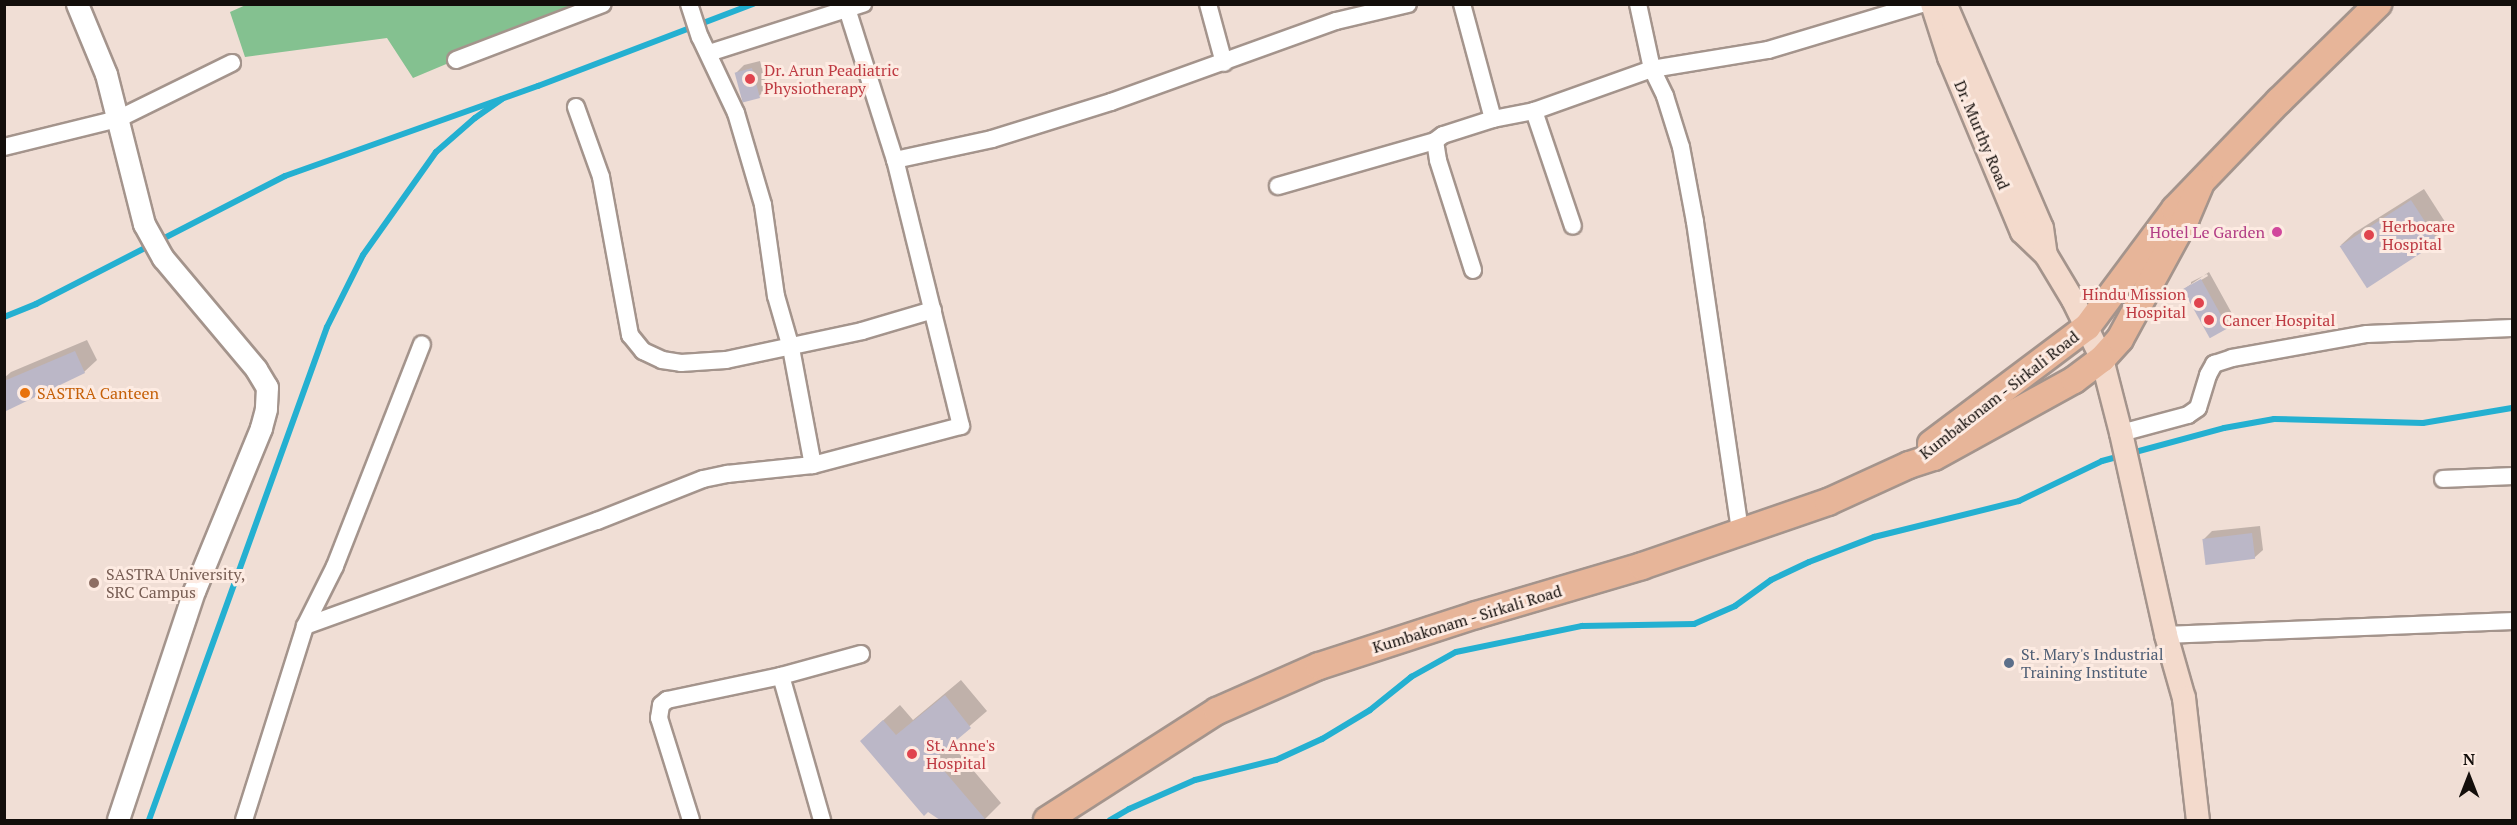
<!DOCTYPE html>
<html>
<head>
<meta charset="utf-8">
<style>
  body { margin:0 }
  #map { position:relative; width:2517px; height:825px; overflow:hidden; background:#f0ded5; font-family:"PT Serif",serif }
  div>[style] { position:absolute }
  .green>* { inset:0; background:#84c190 }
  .shadow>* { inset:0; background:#0003 }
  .stream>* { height:6px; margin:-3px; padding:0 3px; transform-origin:3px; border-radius:3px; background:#24b0d1 }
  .building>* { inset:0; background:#bbb7c7; transform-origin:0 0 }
  .roads { filter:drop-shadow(2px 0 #a4948c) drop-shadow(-2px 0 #a4948c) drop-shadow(0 2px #a4948c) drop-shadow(0 -2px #a4948c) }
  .minor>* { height:16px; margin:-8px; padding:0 8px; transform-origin:8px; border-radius:8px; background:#fff }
  .tertiary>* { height:21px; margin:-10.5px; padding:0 10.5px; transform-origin:10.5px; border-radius:10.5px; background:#fff }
  .secondary>* { height:22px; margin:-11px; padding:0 11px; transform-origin:11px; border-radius:11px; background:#f3dacc }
  .primary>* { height:26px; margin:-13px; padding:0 13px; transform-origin:13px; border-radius:13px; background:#e7b599 }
  .dots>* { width:16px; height:16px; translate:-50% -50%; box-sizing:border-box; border:3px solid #fdebe2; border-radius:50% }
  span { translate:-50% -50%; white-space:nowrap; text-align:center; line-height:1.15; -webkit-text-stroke:6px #fdebe2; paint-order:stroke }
  .health-label { font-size:16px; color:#be3a42 }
  .left { translate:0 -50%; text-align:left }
  .right { translate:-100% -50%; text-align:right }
  .street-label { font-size:16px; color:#130e0b }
  .hotel-label { font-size:16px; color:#b23c85 }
  .food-label { font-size:16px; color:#c56008 }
  .education-label { font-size:16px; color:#785e54 }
  .service-label { font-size:16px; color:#4e5e75 }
  .frame { position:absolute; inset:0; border:6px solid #130e0b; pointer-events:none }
  .north { position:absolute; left:2439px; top:747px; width:60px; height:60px; -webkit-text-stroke:4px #fdebe2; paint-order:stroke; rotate:0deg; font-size:16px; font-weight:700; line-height:24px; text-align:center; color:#130e0b }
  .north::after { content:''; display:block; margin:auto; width:21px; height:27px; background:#130e0b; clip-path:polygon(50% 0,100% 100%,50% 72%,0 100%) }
</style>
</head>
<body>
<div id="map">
  <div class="green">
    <div style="clip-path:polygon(248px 4px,587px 5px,413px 78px,387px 38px,245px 57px,230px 12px)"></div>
  </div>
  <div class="shadow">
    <div style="clip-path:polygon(760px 61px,767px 88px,759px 96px,736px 73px,744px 65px)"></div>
    <div style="clip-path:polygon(2424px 189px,2449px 228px,2437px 241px,2341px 245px,2354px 233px)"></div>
    <div style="clip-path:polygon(evenodd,2209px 272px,2235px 319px,2227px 327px,2184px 289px,2209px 272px,2207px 274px,2208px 276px,2191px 286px,2191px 282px,2207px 274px)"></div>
    <div style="clip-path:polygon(87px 340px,97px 360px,84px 372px,4px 400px,4px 378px,11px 372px)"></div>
    <div style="clip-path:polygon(2260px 526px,2263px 550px,2254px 558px,2204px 539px,2212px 531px)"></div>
    <div style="clip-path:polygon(961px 680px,987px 711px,950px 743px,1001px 803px,984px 820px,943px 820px,928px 811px,878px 725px,900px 705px,913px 720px)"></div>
  </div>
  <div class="stream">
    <div style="left:4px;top:317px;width:35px;rotate:-22deg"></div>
    <div style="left:36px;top:304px;width:280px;rotate:-27.2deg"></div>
    <div style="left:285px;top:176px;width:269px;rotate:-19.6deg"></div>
    <div style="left:538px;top:86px;width:230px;rotate:-20.9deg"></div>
    <div style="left:149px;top:820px;width:524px;rotate:-70.15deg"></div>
    <div style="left:327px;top:327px;width:80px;rotate:-63.4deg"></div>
    <div style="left:363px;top:255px;width:126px;rotate:-54.7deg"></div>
    <div style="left:436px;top:152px;width:52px;rotate:-41.1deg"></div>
    <div style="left:475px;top:118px;width:33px;rotate:-35deg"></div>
    <div style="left:1110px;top:820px;width:22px;rotate:-30deg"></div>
    <div style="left:1129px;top:809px;width:72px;rotate:-23.7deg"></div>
    <div style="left:1195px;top:780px;width:83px;rotate:-13.9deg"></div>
    <div style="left:1276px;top:760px;width:51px;rotate:-24.5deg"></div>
    <div style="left:1322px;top:739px;width:56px;rotate:-31.1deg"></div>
    <div style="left:1370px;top:710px;width:53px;rotate:-38.8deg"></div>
    <div style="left:1411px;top:677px;width:51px;rotate:-29.1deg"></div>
    <div style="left:1456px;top:652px;width:129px;rotate:-11.7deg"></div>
    <div style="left:1582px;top:626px;width:112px;rotate:-1deg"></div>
    <div style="left:1694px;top:624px;width:45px;rotate:-23.7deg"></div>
    <div style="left:1735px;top:606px;width:44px;rotate:-35.8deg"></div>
    <div style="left:1771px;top:580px;width:42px;rotate:-25.3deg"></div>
    <div style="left:1809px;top:562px;width:70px;rotate:-21deg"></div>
    <div style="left:1874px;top:537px;width:149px;rotate:-13.9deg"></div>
    <div style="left:2019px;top:501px;width:92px;rotate:-25.7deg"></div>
    <div style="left:2102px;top:461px;width:126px;rotate:-15.1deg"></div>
    <div style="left:2224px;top:428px;width:51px;rotate:-10.2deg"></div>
    <div style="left:2274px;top:419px;width:149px;rotate:1.5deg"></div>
    <div style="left:2423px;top:423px;width:90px;rotate:-9.6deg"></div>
  </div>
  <div class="building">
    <div style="left:752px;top:68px;width:31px;height:18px;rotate:75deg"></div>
    <div style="left:2411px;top:200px;width:50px;height:85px;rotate:57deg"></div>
    <div style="left:2201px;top:279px;width:56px;height:21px;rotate:61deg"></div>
    <div style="clip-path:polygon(75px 351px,85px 373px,4px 412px,4px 381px)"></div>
    <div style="left:2252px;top:533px;width:26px;height:50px;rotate:83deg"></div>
    <div style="clip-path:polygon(945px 695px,971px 728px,934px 759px,986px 820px,940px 820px,928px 812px,924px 816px,860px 741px,883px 720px,896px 735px)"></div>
  </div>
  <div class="roads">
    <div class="minor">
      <div style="left:689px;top:4px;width:35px;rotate:72deg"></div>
      <div style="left:700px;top:37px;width:84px;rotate:64.7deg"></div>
      <div style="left:736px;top:113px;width:96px;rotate:73.6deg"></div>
      <div style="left:763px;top:205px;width:92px;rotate:81.9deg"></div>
      <div style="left:776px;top:296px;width:54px;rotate:73.9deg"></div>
      <div style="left:791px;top:348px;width:119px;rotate:79.4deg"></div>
      <div style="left:1208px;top:4px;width:61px;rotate:74.8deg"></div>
      <div style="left:1462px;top:4px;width:119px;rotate:74.9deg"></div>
      <div style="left:1638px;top:4px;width:66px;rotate:77.8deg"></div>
      <div style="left:1652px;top:69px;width:30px;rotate:64deg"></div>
      <div style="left:1665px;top:96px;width:53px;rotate:72.6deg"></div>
      <div style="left:1681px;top:147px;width:76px;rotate:79.4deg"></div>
      <div style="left:1695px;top:222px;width:311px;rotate:81.7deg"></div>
      <div style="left:709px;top:53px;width:162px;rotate:-17.7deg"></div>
      <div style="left:456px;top:60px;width:157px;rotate:-20.9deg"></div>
      <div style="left:576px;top:107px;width:74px;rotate:70.3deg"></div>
      <div style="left:601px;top:177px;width:161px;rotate:79.6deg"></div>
      <div style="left:630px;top:335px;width:21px;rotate:51deg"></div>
      <div style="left:643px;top:351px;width:21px;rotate:25deg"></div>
      <div style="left:662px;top:360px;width:19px;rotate:9deg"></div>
      <div style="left:681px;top:363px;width:45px;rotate:-3.8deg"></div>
      <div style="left:726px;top:360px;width:139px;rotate:-12deg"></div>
      <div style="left:862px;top:331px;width:74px;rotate:-16.5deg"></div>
      <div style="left:1534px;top:111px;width:121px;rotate:71.3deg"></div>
      <div style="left:4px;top:147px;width:117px;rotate:-13.8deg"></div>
      <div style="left:118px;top:119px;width:127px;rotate:-26.2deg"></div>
      <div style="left:895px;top:160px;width:99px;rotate:-12.2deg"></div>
      <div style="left:992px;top:139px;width:125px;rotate:-17.3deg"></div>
      <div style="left:1111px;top:102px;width:239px;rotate:-19.8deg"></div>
      <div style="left:1336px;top:21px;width:74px;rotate:-13.3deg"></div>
      <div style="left:1278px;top:186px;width:163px;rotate:-16deg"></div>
      <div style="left:1473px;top:270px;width:115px;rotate:-107.7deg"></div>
      <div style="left:1438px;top:160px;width:19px;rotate:-99deg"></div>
      <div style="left:1435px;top:141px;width:10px;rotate:-37deg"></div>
      <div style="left:1443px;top:135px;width:52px;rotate:-17.7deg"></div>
      <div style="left:1493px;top:119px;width:42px;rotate:-11deg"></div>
      <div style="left:1534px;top:111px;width:125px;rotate:-19.6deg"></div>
      <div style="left:1652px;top:69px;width:118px;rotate:-9.3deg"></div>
      <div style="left:1768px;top:50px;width:160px;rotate:-16.7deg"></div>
      <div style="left:2121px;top:433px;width:69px;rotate:-15deg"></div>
      <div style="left:2188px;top:415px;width:12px;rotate:-35deg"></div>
      <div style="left:2198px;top:408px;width:34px;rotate:-73deg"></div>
      <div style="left:2208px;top:375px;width:13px;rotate:-61deg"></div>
      <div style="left:2214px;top:364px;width:19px;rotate:-18deg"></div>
      <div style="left:2232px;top:358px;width:137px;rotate:-10.1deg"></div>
      <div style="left:2367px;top:334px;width:145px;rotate:-2.4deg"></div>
      <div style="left:2443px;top:479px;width:69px;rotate:-2.5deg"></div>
      <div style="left:305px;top:626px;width:310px;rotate:-19.8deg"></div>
      <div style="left:597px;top:521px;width:114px;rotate:-21.6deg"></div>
      <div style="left:703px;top:479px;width:25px;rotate:-12deg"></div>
      <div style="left:727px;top:474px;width:86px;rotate:-6deg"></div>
      <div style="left:813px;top:465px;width:153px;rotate:-14.8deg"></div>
      <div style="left:961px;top:426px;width:274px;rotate:-103.9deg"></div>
      <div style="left:895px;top:160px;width:158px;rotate:-107.6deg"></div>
      <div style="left:2166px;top:635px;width:346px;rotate:-2.3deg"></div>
      <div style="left:781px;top:676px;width:150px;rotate:74.1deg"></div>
      <div style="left:244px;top:820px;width:203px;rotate:-72.5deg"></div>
      <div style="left:305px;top:626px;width:67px;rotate:-63.4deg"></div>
      <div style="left:335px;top:566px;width:238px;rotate:-68.6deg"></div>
      <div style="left:691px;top:820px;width:107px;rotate:-107.4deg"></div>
      <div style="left:659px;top:718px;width:13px;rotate:-81deg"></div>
      <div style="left:661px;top:705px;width:8px;rotate:-40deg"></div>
      <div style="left:667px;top:700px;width:116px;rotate:-11.9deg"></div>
      <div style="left:781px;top:676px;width:83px;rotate:-15.4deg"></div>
    </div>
    <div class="tertiary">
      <div style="left:77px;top:4px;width:76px;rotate:67.5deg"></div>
      <div style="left:106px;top:74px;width:155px;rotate:75.8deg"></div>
      <div style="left:144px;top:224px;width:39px;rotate:61deg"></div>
      <div style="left:163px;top:258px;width:145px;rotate:50deg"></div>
      <div style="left:256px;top:369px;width:21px;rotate:59deg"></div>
      <div style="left:267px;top:387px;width:22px;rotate:93deg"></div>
      <div style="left:266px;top:409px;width:20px;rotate:105deg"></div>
      <div style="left:261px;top:428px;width:176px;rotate:112.3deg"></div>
      <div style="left:194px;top:591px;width:241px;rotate:108.4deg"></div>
    </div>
    <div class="secondary">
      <div style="left:1932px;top:4px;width:56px;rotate:72.2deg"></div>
      <div style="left:1949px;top:57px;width:190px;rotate:67.4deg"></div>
      <div style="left:2022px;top:232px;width:33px;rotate:44deg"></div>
      <div style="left:2046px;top:255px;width:52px;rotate:59deg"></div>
      <div style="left:2073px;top:300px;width:66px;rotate:63.8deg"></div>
      <div style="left:2102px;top:359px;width:76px;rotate:75.6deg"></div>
      <div style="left:2121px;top:433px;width:207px;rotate:77.4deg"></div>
      <div style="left:2166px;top:635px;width:66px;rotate:74.1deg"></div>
      <div style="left:2184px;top:698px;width:123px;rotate:83.5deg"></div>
      <div style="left:1948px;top:10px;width:237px;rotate:66.7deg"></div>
      <div style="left:2042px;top:228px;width:27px;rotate:82deg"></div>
    </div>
    <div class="primary">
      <div style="left:1931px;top:444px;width:195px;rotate:-36.9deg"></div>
      <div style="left:2087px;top:327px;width:147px;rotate:-53.3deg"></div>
      <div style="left:2175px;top:209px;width:150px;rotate:-46.1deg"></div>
      <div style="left:2279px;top:101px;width:139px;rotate:-44.4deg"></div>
      <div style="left:1047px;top:820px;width:202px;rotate:-32.7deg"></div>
      <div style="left:1217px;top:711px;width:111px;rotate:-23.8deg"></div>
      <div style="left:1319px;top:666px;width:165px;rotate:-18deg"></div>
      <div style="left:1476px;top:615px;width:173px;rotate:-16.4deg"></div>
      <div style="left:1642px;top:566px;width:197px;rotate:-19deg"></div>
      <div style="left:1828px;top:502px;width:89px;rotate:-24.6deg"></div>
      <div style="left:1909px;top:465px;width:26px;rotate:-18deg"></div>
      <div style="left:1934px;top:457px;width:160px;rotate:-28.8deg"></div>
      <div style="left:2074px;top:380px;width:35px;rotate:-37deg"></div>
      <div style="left:2102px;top:359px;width:27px;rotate:-48deg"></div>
      <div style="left:2120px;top:339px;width:138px;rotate:-61.4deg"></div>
      <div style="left:2186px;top:218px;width:38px;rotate:-67deg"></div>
    </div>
  </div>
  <div class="dots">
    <div style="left:750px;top:79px;background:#e0444e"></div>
    <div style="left:2277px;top:232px;background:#d1479c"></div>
    <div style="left:2369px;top:235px;background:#e0444e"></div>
    <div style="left:2199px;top:303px;background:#e0444e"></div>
    <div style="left:2209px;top:320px;background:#e0444e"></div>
    <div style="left:25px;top:393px;background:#e8710a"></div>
    <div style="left:94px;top:583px;background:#8d6e63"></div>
    <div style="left:2009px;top:663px;background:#5c6f8a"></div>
    <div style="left:912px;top:754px;background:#e0444e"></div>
  </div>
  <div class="health-label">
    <span class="left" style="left:764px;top:79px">Dr. Arun Peadiatric<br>Physiotherapy</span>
    <span class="left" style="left:2382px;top:235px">Herbocare<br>Hospital</span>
    <span class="right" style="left:2186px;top:303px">Hindu Mission<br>Hospital</span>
    <span class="left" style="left:2222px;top:320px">Cancer Hospital</span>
    <span class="left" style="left:926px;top:754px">St. Anne's<br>Hospital</span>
  </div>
  <div class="street-label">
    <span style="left:1982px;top:135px;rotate:67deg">Dr. Murthy Road</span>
    <span style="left:1999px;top:395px;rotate:-38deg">Kumbakonam - Sirkali Road</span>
    <span style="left:1467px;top:619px;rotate:-17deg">Kumbakonam - Sirkali Road</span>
  </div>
  <div class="hotel-label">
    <span class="right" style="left:2265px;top:232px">Hotel Le Garden</span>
  </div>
  <div class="food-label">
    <span class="left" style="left:37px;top:393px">SASTRA Canteen</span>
  </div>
  <div class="education-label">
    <span class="left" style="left:106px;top:583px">SASTRA University,<br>SRC Campus</span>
  </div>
  <div class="service-label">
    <span class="left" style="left:2021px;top:663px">St. Mary's Industrial<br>Training Institute</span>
  </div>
  <div class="frame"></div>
  <div class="north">N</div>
</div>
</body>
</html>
